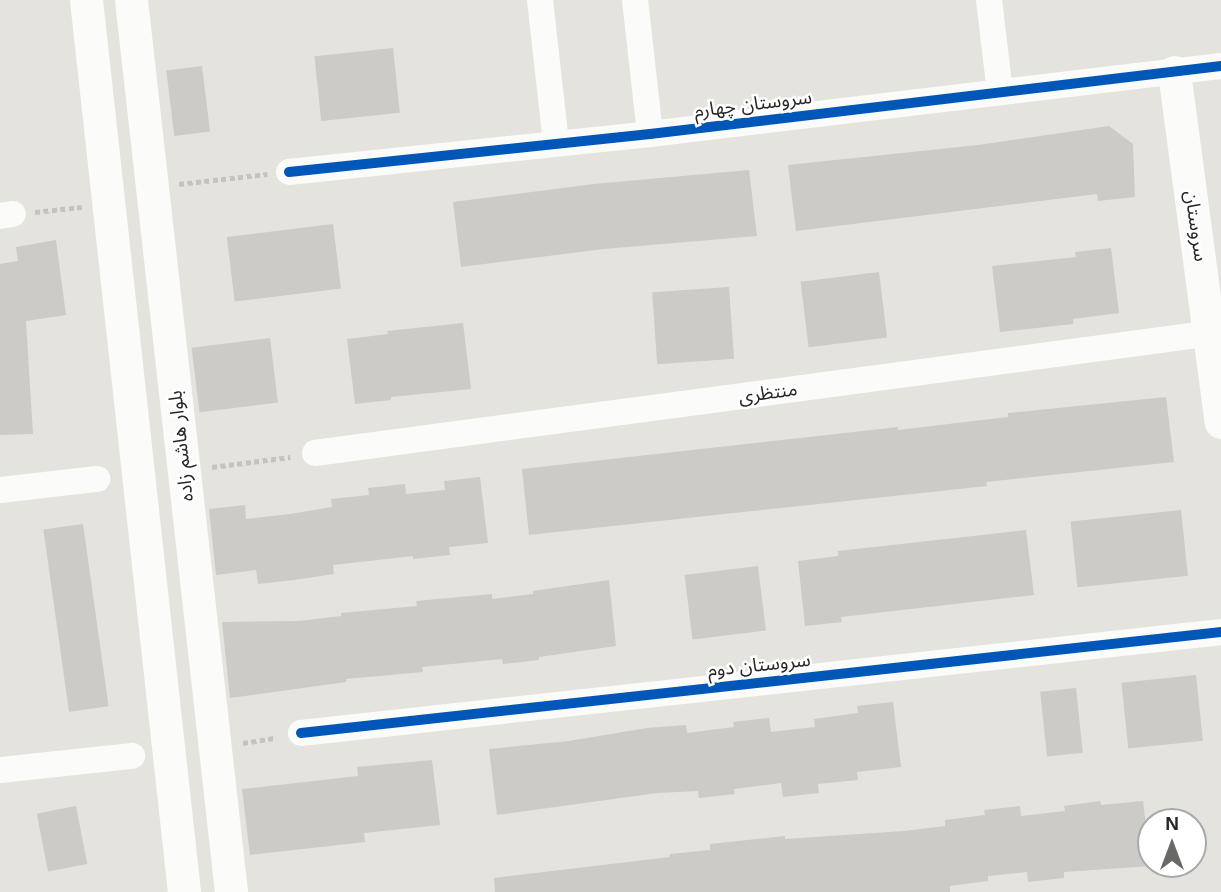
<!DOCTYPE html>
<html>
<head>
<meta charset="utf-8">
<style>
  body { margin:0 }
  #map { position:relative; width:1221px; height:892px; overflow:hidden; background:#e4e3de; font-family:Arial,"Noto Sans Arabic",sans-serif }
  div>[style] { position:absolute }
  .building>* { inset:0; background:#cccbc7; transform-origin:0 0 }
  .path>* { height:4.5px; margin-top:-2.25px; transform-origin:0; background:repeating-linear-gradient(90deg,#c3c3c2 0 5px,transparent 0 8.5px) }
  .minor>* { height:26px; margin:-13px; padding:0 13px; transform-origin:13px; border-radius:13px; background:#fbfbfa }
  .tertiary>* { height:33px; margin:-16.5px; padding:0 16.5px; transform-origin:16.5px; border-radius:16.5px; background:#fbfbfa }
  .cycleway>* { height:10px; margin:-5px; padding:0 5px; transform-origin:5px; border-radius:5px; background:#0057b8 }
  span { translate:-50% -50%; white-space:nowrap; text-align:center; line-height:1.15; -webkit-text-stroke:5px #fff; paint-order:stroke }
  .street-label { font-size:19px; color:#272727 }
  .north { position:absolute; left:1137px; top:808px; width:70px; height:70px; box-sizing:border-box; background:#fff; border:2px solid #a9a9a9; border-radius:50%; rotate:0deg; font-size:19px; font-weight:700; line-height:28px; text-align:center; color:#272727 }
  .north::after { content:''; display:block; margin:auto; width:24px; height:32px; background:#696967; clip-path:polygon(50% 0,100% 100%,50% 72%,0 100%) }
</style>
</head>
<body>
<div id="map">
  <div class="building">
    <div style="left:393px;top:48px;width:65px;height:79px;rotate:84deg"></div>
    <div style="left:202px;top:66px;width:66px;height:36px;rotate:83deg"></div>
    <div style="clip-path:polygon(1109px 126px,1133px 144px,1135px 197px,1098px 201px,1097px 194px,796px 231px,788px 165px,978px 145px)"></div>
    <div style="clip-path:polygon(749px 170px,757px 236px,604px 249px,461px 267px,453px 202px,594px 184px)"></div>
    <div style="left:333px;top:224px;width:65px;height:107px;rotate:83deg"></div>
    <div style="clip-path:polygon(56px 240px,66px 315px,26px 321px,33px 434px,0 435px,0 264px,18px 261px,16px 247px)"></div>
    <div style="clip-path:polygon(1111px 248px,1119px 313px,1073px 319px,1073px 324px,1000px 332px,992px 266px,1076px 257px,1075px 252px)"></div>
    <div style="left:879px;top:272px;width:66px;height:79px;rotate:83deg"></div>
    <div style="left:729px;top:287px;width:72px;height:77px;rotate:86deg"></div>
    <div style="clip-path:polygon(463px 323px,471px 389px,391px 397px,391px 400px,355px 404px,347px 339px,388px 334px,387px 331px)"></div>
    <div style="left:270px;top:338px;width:65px;height:79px;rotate:83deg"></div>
    <div style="clip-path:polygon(1166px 397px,1174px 462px,986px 482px,987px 486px,529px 535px,522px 469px,898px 427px,898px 430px,940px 425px,1008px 417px,1008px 413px)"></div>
    <div style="clip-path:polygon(480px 477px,488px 543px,449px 547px,450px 555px,413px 559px,413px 556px,333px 565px,334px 574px,294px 580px,258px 584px,256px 570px,216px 575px,209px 509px,245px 505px,246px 519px,290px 514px,332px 507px,331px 499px,369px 495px,368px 488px,405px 484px,406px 494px,445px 490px,444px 481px)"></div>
    <div style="left:1181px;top:510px;width:66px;height:111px;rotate:84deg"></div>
    <div style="left:83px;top:524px;width:184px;height:40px;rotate:82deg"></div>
    <div style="clip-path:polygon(1026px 530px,1034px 595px,841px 617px,842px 622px,805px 626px,798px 561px,838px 556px,838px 551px)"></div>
    <div style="left:758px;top:566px;width:65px;height:74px;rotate:83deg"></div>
    <div style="clip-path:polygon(609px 580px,616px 646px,539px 657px,539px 660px,503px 664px,502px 659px,422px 667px,423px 672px,346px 679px,346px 682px,230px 698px,222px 622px,299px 621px,341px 616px,341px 613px,417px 606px,416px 601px,492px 594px,492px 599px,533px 594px,533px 591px)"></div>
    <div style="left:1196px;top:675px;width:66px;height:75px;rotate:84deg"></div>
    <div style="left:1076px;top:688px;width:65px;height:36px;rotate:84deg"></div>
    <div style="clip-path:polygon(893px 702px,901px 767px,857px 772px,858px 780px,818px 784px,819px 793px,783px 797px,781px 783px,734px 789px,735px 794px,699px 798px,698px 791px,657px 793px,497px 815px,489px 749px,569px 741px,647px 728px,686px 725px,687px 733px,734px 727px,733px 722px,769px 718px,771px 732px,815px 727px,814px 719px,858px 713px,857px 706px)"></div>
    <div style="clip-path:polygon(432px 760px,440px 825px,364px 833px,365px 842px,250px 855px,242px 789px,358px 776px,357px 767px)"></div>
    <div style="clip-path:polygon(1100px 801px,1101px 805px,1143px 801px,1151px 866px,1064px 872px,1064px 878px,1028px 882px,1027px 872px,988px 876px,988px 881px,950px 886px,950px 892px,495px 892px,494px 878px,670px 857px,670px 854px,710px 850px,710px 844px,785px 836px,785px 839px,904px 831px,945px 826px,945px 820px,985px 815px,984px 810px,1020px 806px,1021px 816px,1065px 811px,1064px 806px)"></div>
    <div style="left:76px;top:806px;width:59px;height:40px;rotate:79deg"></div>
  </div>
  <div class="path">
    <div style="left:179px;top:184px;width:89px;rotate:-6.5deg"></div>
    <div style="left:35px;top:212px;width:47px;rotate:-6.1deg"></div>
    <div style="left:212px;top:467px;width:79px;rotate:-7.3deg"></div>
    <div style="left:243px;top:743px;width:33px;rotate:-9deg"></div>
  </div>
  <div class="minor">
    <div style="left:540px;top:0;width:144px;rotate:83.6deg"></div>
    <div style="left:635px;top:0;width:135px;rotate:83.6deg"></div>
    <div style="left:989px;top:0;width:93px;rotate:83.2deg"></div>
    <div style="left:289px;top:172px;width:363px;rotate:-6deg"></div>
    <div style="left:650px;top:134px;width:575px;rotate:-6.79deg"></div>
    <div style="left:0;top:216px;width:13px;rotate:-9deg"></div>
    <div style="left:315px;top:453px;width:914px;rotate:-7.61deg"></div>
    <div style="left:0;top:490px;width:98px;rotate:-6.5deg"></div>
    <div style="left:301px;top:733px;width:926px;rotate:-6.26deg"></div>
    <div style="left:0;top:770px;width:133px;rotate:-6.1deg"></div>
  </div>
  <div class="tertiary">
    <div style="left:86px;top:0;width:897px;rotate:83.73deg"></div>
    <div style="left:131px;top:0;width:898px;rotate:83.6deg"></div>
    <div style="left:1174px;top:72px;width:353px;rotate:82.4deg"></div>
  </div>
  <div class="cycleway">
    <div style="left:289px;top:172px;width:363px;rotate:-6deg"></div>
    <div style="left:650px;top:134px;width:575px;rotate:-6.79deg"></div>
    <div style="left:301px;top:733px;width:926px;rotate:-6.26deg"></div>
  </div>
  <div class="street-label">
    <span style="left:753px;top:104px;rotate:-7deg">سروستان چهارم</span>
    <span style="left:1196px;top:226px;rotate:82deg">سروستان</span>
    <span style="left:768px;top:393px;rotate:-8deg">منتظری</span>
    <span style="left:181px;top:446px;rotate:-96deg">بلوار هاشم زاده</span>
    <span style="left:759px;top:665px;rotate:-6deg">سروستان دوم</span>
  </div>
  <div class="north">N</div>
</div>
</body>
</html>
